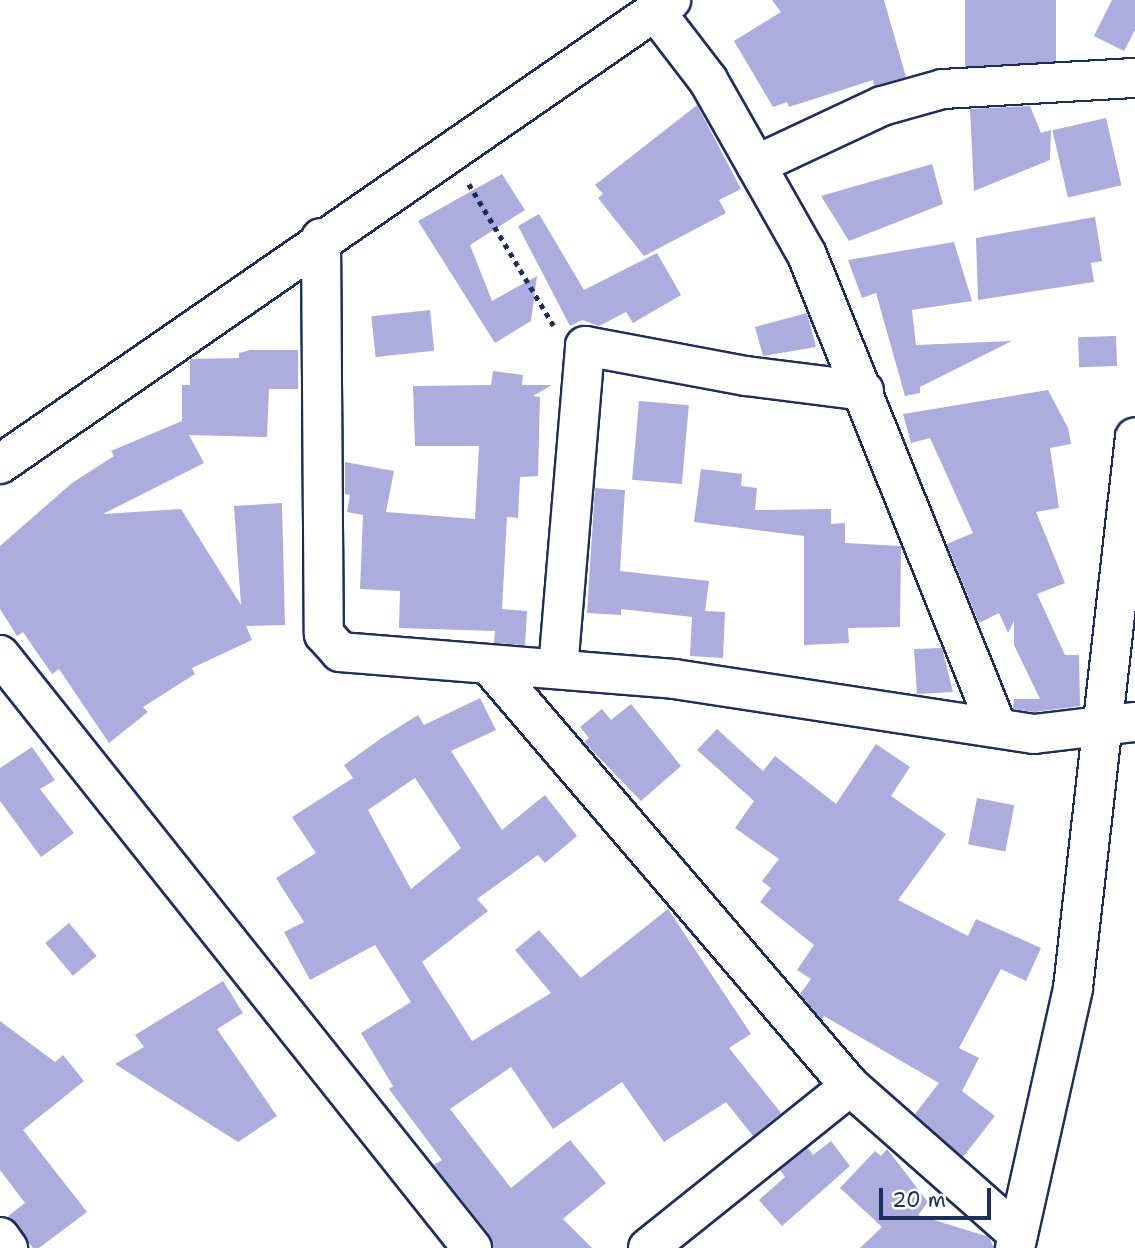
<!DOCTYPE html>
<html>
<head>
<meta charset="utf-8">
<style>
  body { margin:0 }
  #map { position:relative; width:1135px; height:1248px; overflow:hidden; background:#fff; font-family:"Shantell Sans",sans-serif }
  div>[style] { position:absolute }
  .building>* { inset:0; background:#acacde; transform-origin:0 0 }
  .path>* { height:4.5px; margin-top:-2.25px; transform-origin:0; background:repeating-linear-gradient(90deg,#1b2f5e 0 5px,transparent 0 10px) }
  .roads { filter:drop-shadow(2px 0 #1b2f5e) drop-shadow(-2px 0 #1b2f5e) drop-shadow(0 2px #1b2f5e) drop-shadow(0 -2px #1b2f5e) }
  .street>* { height:38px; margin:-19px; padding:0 19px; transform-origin:19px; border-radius:19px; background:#fff }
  span { translate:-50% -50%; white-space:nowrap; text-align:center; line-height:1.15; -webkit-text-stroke:5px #fff; paint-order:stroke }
  .scale { position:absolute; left:879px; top:1188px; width:112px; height:32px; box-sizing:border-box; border:4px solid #1b2f5e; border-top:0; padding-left:9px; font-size:21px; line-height:24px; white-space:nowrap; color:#1b2f5e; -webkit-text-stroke:5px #fff; paint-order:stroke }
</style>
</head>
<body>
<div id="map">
  <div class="building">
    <div style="clip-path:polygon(772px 0,884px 0,906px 77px,874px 86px,873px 80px,789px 107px,787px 102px,773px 107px,734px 41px,781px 12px)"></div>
    <div style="left:965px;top:0;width:91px;height:66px"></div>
    <div style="clip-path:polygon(1112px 0,1135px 0,1135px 30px,1124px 51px,1094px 36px)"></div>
    <div style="clip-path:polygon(697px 105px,741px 189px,719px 200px,726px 213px,644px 256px,598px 198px,603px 194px,595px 185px)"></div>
    <div style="clip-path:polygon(1030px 106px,1041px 133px,1051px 130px,1050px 160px,974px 191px,970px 109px)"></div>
    <div style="left:1106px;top:118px;width:69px;height:55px;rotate:77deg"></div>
    <div style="clip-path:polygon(932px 164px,943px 204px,849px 241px,821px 196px)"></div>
    <div style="clip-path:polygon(502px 174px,525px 210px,470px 245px,492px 301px,537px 276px,531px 321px,495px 343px,418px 221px)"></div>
    <div style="clip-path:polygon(539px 214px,584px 290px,657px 253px,681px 295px,633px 323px,626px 312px,599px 326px,582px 320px,570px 326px,518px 226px)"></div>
    <div style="clip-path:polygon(1095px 217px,1102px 261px,1091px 263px,1094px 282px,978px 300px,976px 238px)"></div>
    <div style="clip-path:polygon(954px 242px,972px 301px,912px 310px,916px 345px,1012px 341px,920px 387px,920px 393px,905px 396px,876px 293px,862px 298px,848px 260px)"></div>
    <div style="left:430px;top:310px;width:41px;height:59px;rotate:84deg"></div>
    <div style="clip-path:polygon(807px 313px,816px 347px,763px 356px,755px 327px)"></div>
    <div style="left:1116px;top:336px;width:30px;height:38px;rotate:88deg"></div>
    <div style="clip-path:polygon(250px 350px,298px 350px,298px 389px,269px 389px,267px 437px,189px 435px,204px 463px,103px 514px,181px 509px,241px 605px,234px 506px,282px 503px,285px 625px,246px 626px,252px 640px,192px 668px,195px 674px,143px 707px,148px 712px,109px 743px,59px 669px,52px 674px,23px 632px,17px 636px,0 609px,0 546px,72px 483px,114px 456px,111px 451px,182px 421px,182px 385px,190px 385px,190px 359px,239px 358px,239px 353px)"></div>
    <div style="clip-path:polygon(493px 371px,523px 375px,522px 385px,552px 385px,533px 396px,540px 397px,538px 476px,520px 477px,518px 518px,507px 517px,502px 609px,527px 611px,525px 645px,494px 643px,495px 631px,399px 628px,400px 591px,360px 589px,363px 515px,347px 512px,350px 495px,345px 494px,345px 462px,394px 471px,386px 512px,475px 519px,479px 446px,415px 446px,413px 386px,491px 385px)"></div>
    <div style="clip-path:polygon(1048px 390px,1068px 428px,1071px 444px,1050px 448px,1059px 508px,1036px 512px,1065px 583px,1037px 594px,1065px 655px,1079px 655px,1080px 706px,1034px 712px,1013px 709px,1014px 699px,1040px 699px,1014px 645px,1014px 621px,1008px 633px,999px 613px,979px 623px,947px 544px,973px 533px,930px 438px,911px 443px,903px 414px)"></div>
    <div style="left:639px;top:401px;width:50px;height:79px;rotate:5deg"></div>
    <div style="clip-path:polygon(701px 469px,742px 474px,741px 486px,757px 488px,755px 510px,831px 509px,831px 524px,845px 523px,845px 543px,901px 546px,900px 627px,848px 628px,849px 643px,804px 645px,804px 536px,694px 522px)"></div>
    <div style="clip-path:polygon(595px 488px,625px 490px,620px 571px,709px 581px,705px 611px,725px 612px,723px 658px,690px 656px,692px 617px,621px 609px,621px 615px,587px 613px)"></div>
    <div style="clip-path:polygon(942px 648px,953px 692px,917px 694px,914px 649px)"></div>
    <div style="clip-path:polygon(evenodd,480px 698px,496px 730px,451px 751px,502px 830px,545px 795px,577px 836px,545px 863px,538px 855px,477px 899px,488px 911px,422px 962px,472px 1041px,551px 993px,515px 950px,539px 930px,581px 978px,668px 909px,751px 1034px,729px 1048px,781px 1113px,753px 1136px,726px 1102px,664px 1142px,622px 1082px,553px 1129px,511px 1067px,450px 1109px,511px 1188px,570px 1140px,606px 1183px,563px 1219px,592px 1248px,493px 1248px,489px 1234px,434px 1165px,442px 1160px,389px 1089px,393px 1086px,361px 1033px,411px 1002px,375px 945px,310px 980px,284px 932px,304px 922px,276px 878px,316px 853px,292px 817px,353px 778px,344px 765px,383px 737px,418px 715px,424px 725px,480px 698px,415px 778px,461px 848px,411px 889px,368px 810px,415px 778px)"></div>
    <div style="clip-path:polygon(631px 704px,681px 766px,641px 801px,584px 742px,589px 738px,580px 727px,602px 709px,611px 720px)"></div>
    <div style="clip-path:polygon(717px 729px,763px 771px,775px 756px,836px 804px,876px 744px,910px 767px,891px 796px,946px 834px,898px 900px,968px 936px,976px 919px,1041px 948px,1026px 981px,1001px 969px,959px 1048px,979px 1058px,962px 1091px,995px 1116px,963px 1157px,915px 1114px,939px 1083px,824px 1016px,822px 1020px,800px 994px,811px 979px,797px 970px,814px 945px,760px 902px,771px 888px,762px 881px,779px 859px,735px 828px,754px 801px,697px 750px)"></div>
    <div style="clip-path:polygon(32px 747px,55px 780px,40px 789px,74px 833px,41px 857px,0 801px,0 768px)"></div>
    <div style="left:977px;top:798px;width:38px;height:47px;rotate:11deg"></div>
    <div style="left:69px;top:923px;width:43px;height:31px;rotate:50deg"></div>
    <div style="clip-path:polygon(223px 981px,243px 1013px,217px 1029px,277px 1116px,238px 1142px,115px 1064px,144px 1047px,135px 1035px)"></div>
    <div style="clip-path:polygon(0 1021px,55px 1062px,63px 1055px,84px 1081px,23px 1130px,87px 1212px,39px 1248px,33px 1248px,8px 1216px,25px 1203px,0 1170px)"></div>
    <div style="clip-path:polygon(831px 1141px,850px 1166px,782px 1226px,759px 1200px,785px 1177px,780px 1170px,808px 1148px,813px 1155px)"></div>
    <div style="clip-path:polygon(887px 1149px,928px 1202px,918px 1215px,989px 1237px,994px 1248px,860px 1248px,882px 1227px,840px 1188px,875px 1151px,881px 1156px)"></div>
  </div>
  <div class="path">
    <div style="left:469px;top:184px;width:165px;rotate:59.1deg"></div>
  </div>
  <div class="roads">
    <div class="street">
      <div style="left:655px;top:11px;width:87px;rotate:52.5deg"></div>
      <div style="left:708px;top:80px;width:201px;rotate:60.5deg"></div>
      <div style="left:807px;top:255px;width:509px;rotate:68.07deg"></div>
      <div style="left:756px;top:165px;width:139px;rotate:-25.1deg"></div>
      <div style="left:882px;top:106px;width:63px;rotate:-15.6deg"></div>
      <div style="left:943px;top:89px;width:192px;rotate:-3.3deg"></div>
      <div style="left:321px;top:238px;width:396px;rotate:89.6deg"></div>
      <div style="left:324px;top:634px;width:24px;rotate:48deg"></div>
      <div style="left:340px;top:652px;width:335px;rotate:4.6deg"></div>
      <div style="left:674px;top:679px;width:364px;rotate:8.7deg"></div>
      <div style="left:1034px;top:734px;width:102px;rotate:-6.8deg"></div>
      <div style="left:0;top:464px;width:816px;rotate:-34.66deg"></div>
      <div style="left:0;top:655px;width:758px;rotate:51.48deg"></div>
      <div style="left:490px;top:666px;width:553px;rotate:49.4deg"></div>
      <div style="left:850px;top:1086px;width:224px;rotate:41.4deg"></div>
      <div style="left:558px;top:669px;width:324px;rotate:-85.2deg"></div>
      <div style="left:585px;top:346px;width:164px;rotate:10.6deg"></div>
      <div style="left:746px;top:376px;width:119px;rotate:7.2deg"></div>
      <div style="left:0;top:1237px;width:14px;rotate:54deg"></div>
      <div style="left:648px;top:1248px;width:259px;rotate:-38.7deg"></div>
      <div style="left:1015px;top:1248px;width:266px;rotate:-77.4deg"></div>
      <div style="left:1073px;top:988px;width:554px;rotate:-83.58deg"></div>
    </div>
  </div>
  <div class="scale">20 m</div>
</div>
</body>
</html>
